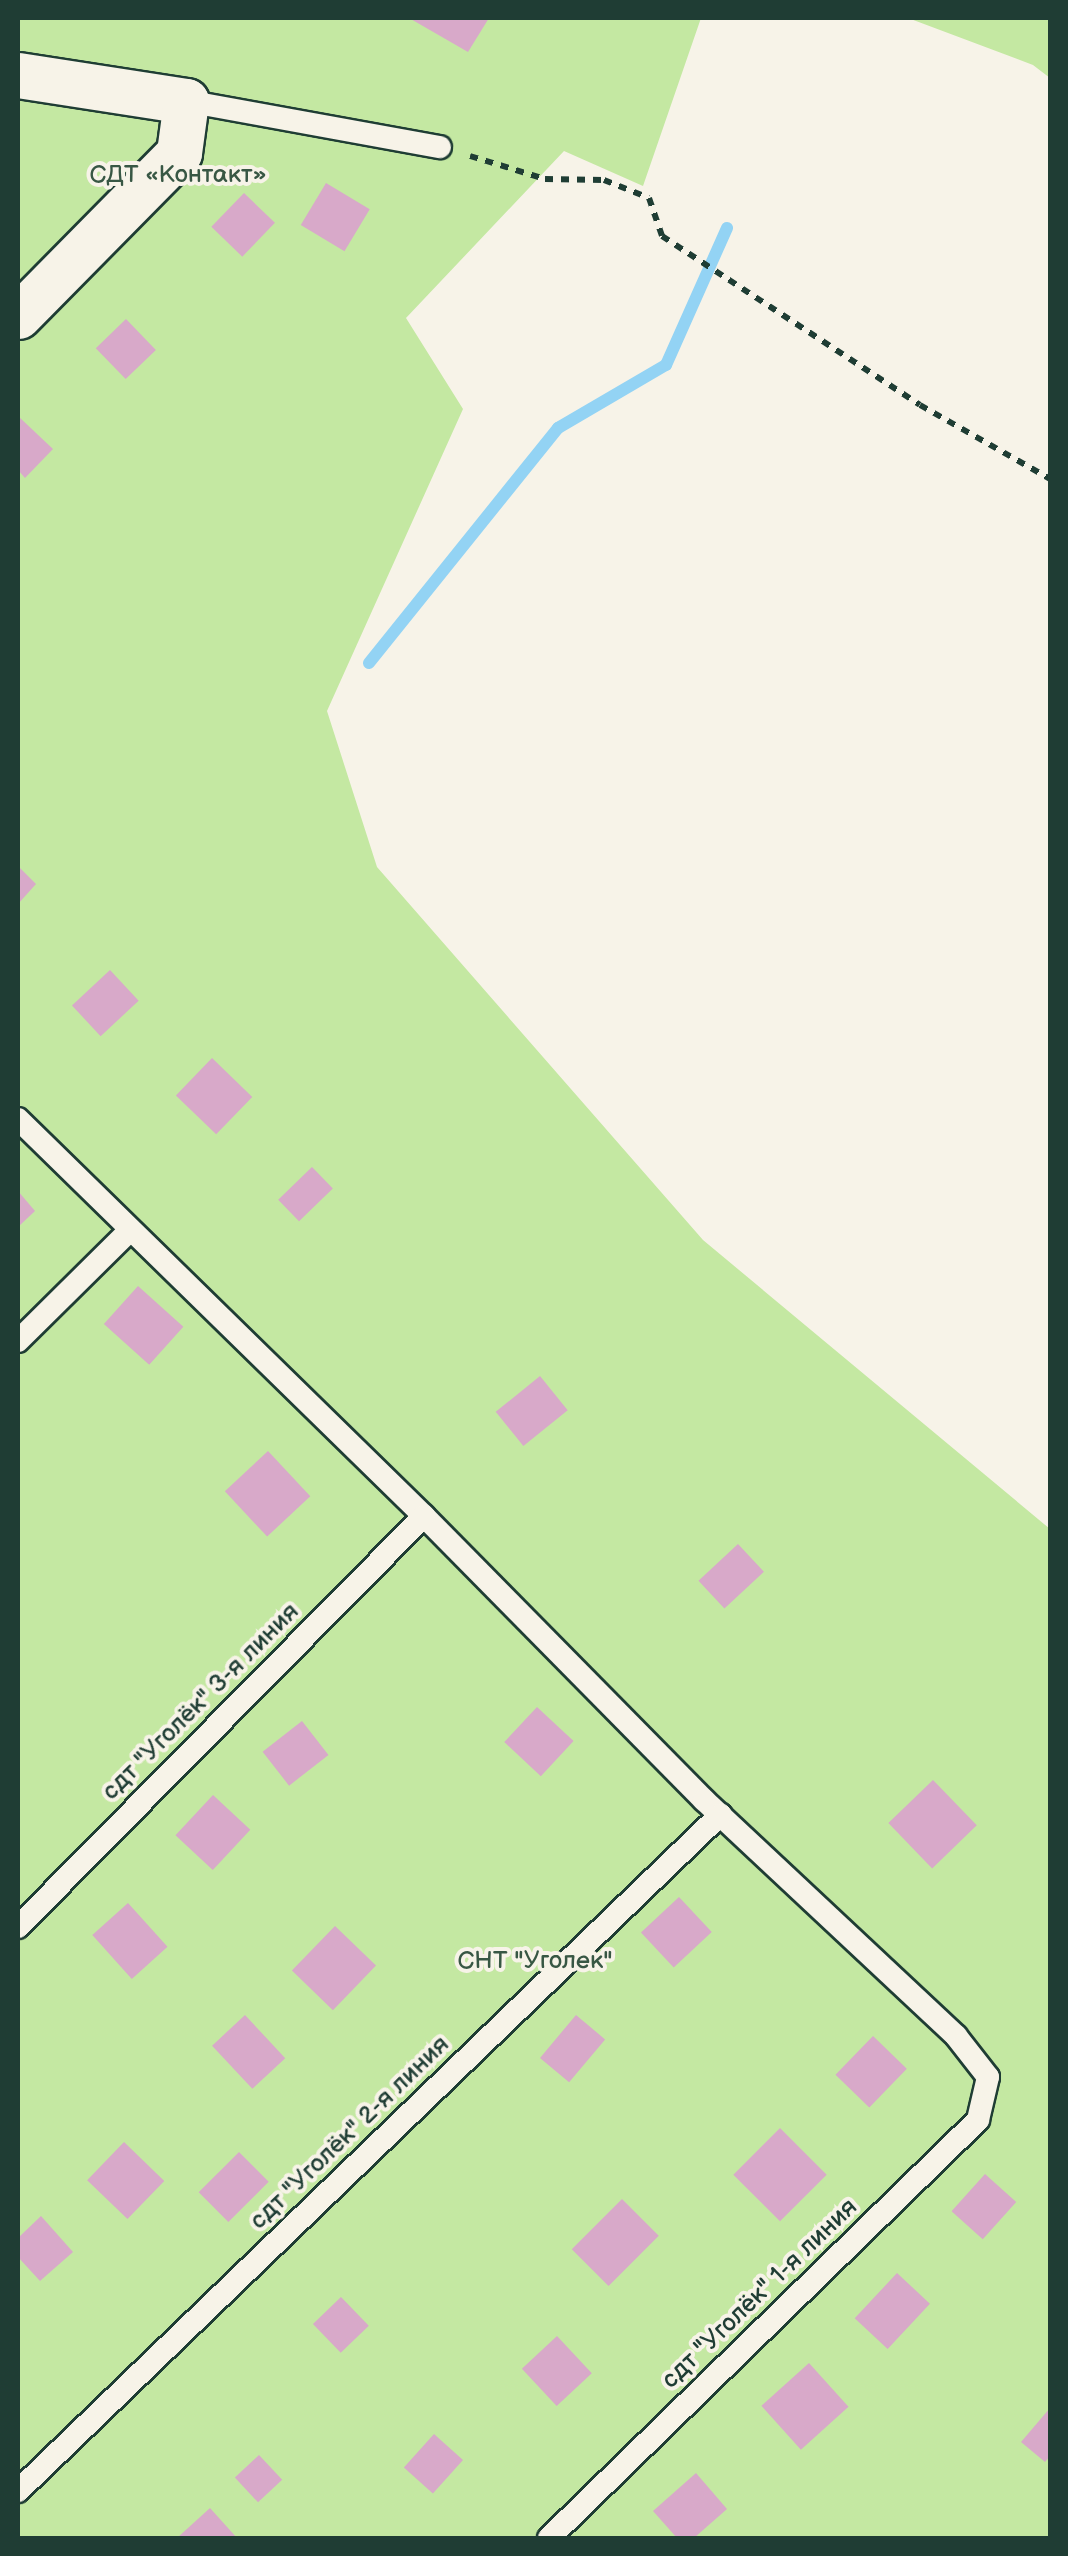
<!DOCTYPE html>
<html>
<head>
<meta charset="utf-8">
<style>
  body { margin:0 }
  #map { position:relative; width:1068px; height:2556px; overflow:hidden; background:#f7f3e8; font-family:"Balsamiq Sans",sans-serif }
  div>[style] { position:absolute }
  .green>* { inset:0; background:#c4e8a2 }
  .stream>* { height:12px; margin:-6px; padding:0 6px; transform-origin:6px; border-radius:6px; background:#93d3f4 }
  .building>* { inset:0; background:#d8a9c9; transform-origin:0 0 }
  .path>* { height:6px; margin-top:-3px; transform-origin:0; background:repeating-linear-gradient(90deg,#1f3d34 0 8px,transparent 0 16px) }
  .roads { filter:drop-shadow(2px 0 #1f3d34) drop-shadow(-2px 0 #1f3d34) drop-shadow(0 2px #1f3d34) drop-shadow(0 -2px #1f3d34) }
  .service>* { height:22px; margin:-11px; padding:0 11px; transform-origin:11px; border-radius:11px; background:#f7f3e8 }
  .minor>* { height:45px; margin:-22.5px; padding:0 22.5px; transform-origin:22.5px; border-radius:22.5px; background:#f7f3e8 }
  span { translate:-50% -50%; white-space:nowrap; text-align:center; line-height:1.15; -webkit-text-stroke:8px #f7f3e8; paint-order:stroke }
  .park-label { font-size:25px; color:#385744 }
  .street-label { font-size:25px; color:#1f3d34 }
  .frame { position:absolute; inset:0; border:20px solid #1f3d34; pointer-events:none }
</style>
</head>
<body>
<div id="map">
  <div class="green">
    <div style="clip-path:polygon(18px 18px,701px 18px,643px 186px,564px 151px,406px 318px,463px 409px,327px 711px,377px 867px,703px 1240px,1050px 1529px,1050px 2538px,18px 2538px)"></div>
    <div style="clip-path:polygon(908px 18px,1050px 18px,1050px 78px,1033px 65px)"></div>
  </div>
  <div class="stream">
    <div style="left:369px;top:663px;width:302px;rotate:-51.2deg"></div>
    <div style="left:558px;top:428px;width:125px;rotate:-30.3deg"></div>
    <div style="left:666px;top:365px;width:150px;rotate:-66deg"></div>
  </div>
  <div class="building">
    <div style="clip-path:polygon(409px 18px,489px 18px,468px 52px)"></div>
    <div style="left:326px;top:183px;width:51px;height:49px;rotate:31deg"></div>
    <div style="left:244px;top:193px;width:43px;height:47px;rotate:44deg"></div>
    <div style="left:126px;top:319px;width:43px;height:42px;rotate:46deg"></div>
    <div style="clip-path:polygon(18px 416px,53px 449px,25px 478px,18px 470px)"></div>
    <div style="clip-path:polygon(18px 866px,36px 884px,18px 904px)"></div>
    <div style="left:110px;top:970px;width:42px;height:52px;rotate:47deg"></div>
    <div style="left:212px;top:1058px;width:56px;height:52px;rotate:44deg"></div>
    <div style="left:312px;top:1167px;width:30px;height:47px;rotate:46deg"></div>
    <div style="clip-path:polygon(18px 1191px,35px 1211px,18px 1227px)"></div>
    <div style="left:138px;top:1286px;width:61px;height:51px;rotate:42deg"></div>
    <div style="left:540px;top:1376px;width:44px;height:57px;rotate:51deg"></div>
    <div style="left:268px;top:1451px;width:62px;height:59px;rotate:47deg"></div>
    <div style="left:738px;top:1544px;width:38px;height:54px;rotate:47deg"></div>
    <div style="left:537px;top:1707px;width:50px;height:48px;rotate:43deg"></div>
    <div style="left:302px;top:1721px;width:43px;height:50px;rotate:52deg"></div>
    <div style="left:933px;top:1780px;width:63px;height:62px;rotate:46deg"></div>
    <div style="left:213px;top:1795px;width:51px;height:55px;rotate:43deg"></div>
    <div style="left:679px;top:1897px;width:48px;height:52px;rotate:47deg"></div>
    <div style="left:128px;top:1903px;width:59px;height:48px;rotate:48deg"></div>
    <div style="left:335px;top:1926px;width:57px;height:62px;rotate:44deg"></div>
    <div style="left:245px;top:2015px;width:59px;height:45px;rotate:47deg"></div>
    <div style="left:576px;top:2015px;width:38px;height:56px;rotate:40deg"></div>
    <div style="left:873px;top:2036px;width:47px;height:54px;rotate:44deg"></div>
    <div style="left:780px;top:2128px;width:66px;height:66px;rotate:45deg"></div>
    <div style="left:124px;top:2142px;width:56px;height:53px;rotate:44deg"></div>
    <div style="left:239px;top:2152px;width:42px;height:57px;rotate:45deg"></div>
    <div style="left:985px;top:2174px;width:42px;height:50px;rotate:42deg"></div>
    <div style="left:622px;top:2199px;width:52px;height:71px;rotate:45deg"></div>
    <div style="clip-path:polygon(41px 2216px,73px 2252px,40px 2281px,18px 2257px,18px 2238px)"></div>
    <div style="left:897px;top:2273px;width:45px;height:62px;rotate:43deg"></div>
    <div style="left:341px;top:2297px;width:40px;height:39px;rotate:46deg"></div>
    <div style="left:557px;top:2336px;width:51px;height:48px;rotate:47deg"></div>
    <div style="left:809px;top:2363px;width:59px;height:64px;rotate:48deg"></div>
    <div style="clip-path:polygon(1050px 2408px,1050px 2456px,1045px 2462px,1021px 2442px)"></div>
    <div style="left:434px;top:2434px;width:39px;height:45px;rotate:42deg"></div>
    <div style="left:259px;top:2455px;width:34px;height:33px;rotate:47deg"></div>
    <div style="clip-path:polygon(696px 2473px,727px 2509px,694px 2538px,677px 2538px,653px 2511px)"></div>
    <div style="clip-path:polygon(210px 2508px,237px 2538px,177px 2538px)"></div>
  </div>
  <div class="path">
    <div style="left:470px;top:156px;width:78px;rotate:17deg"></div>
    <div style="left:545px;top:179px;width:59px;rotate:1deg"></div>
    <div style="left:604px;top:180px;width:48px;rotate:21.8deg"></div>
    <div style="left:649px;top:198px;width:40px;rotate:71.1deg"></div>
    <div style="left:662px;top:236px;width:308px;rotate:33.2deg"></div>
    <div style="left:920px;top:405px;width:150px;rotate:29.6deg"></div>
  </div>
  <div class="roads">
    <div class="service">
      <div style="left:186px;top:101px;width:258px;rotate:10.3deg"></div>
      <div style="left:18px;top:1119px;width:568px;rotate:44.36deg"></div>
      <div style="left:424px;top:1516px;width:399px;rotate:45.4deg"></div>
      <div style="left:704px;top:1800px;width:345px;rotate:43.1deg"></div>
      <div style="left:956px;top:2036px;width:52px;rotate:52deg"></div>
      <div style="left:988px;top:2077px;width:44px;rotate:103.1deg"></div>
      <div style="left:978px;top:2120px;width:599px;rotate:135.74deg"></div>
      <div style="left:18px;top:1341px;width:158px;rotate:-44.7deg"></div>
      <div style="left:18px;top:1927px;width:578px;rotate:-45.35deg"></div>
      <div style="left:18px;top:2491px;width:975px;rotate:-43.92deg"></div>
    </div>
    <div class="minor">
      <div style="left:18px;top:75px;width:170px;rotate:8.8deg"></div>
      <div style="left:186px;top:101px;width:52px;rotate:97.7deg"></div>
      <div style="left:179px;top:153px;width:229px;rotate:134.6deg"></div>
    </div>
  </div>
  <div class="park-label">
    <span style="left:178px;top:175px">СДТ «Контакт»</span>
    <span style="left:535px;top:1961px">СНТ "Уголек"</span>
  </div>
  <div class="street-label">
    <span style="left:201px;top:1702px;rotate:-45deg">сдт "Уголёк" 3-я линия</span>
    <span style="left:350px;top:2133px;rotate:-44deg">сдт "Уголёк" 2-я линия</span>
    <span style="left:760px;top:2294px;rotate:-44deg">сдт "Уголёк" 1-я линия</span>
  </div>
  <div class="frame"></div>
</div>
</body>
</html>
